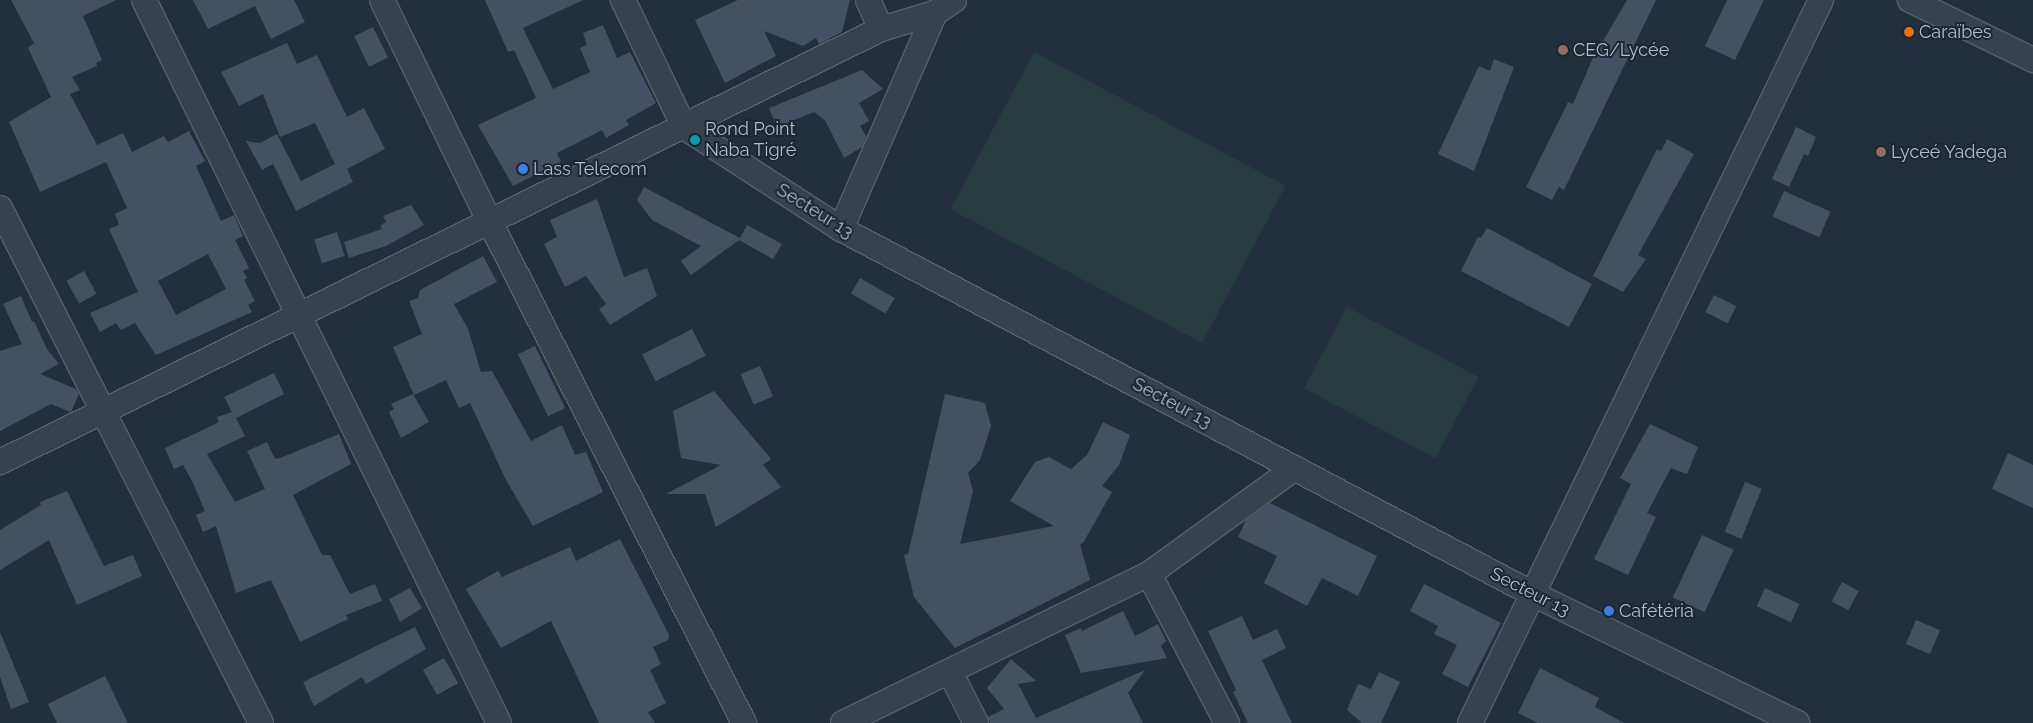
<!DOCTYPE html>
<html>
<head>
<meta charset="utf-8">
<style>
  body { margin:0 }
  #map { position:relative; width:2033px; height:723px; overflow:hidden; background:#242f3e; font-family:Raleway,sans-serif }
  div>[style] { position:absolute }
  .green>* { inset:0; background:#263c3f; transform-origin:0 0 }
  .building>* { inset:0; background:#455162; transform-origin:0 0 }
  .roads { filter:drop-shadow(1px 0 #565f6c) drop-shadow(-1px 0 #565f6c) drop-shadow(0 1px #565f6c) drop-shadow(0 -1px #565f6c) }
  .street>* { height:24px; margin:-12px; padding:0 12px; transform-origin:12px; border-radius:12px; background:#38414e }
  .dots>* { width:14px; height:14px; translate:-50% -50%; box-sizing:border-box; border:2px solid #1d2633; border-radius:50% }
  span { translate:-50% -50%; white-space:nowrap; text-align:center; line-height:1.15; -webkit-text-stroke:4px #1d2633; paint-order:stroke }
  .poi-label { font-size:18px; color:#b4bcc9 }
  .left { translate:0 -50%; text-align:left }
  .street-label { font-size:18px; color:#b4bcc9 }
</style>
</head>
<body>
<div id="map">
  <div class="green">
    <div style="left:1034px;top:52px;width:285px;height:178px;rotate:28deg"></div>
    <div style="left:1347px;top:307px;width:149px;height:92px;rotate:28deg"></div>
  </div>
  <div class="building">
    <div style="clip-path:polygon(evenodd,11px 0,116px 0,83px 16px,102px 60px,96px 63px,97px 66px,72px 77px,80px 90px,70px 94px,72px 98px,97px 145px,123px 133px,132px 152px,164px 136px,168px 142px,189px 131px,205px 161px,196px 166px,221px 221px,234px 215px,243px 236px,235px 240px,249px 268px,243px 271px,247px 278px,244px 280px,255px 301px,248px 305px,252px 312px,156px 355px,135px 323px,121px 330px,116px 323px,100px 332px,90px 313px,138px 292px,109px 229px,119px 225px,115px 214px,127px 208px,106px 162px,40px 192px,9px 122px,51px 97px,28px 48px,34px 43px,11px 0,208px 254px,226px 289px,176px 315px,158px 281px,208px 254px)"></div>
    <div style="clip-path:polygon(193px 0,294px 0,305px 22px,271px 39px,255px 6px,208px 29px)"></div>
    <div style="clip-path:polygon(485px 0,583px 0,523px 28px,553px 89px,590px 72px,580px 48px,587px 45px,583px 33px,603px 25px,617px 58px,630px 52px,656px 103px,626px 120px,629px 125px,606px 138px,602px 130px,557px 153px,561px 162px,513px 186px,478px 125px,536px 98px,514px 50px,508px 52px)"></div>
    <div style="clip-path:polygon(738px 0,850px 0,842px 32px,819px 44px,816px 38px,803px 46px,764px 31px,776px 56px,725px 83px,695px 20px)"></div>
    <div style="clip-path:polygon(1627px 0,1656px 0,1564px 190px,1559px 187px,1552px 200px,1526px 187px,1568px 102px,1573px 104px,1592px 60px)"></div>
    <div style="clip-path:polygon(1727px 0,1764px 0,1735px 60px,1705px 46px)"></div>
    <div style="left:373px;top:27px;width:34px;height:21px;rotate:64deg"></div>
    <div style="clip-path:polygon(287px 43px,297px 64px,317px 55px,347px 117px,364px 108px,385px 149px,347px 169px,353px 182px,296px 211px,273px 164px,262px 170px,246px 141px,260px 143px,277px 134px,301px 181px,335px 164px,315px 123px,280px 137px,263px 94px,239px 106px,221px 72px)"></div>
    <div style="clip-path:polygon(1494px 59px,1514px 67px,1474px 171px,1438px 154px,1479px 66px,1490px 71px)"></div>
    <div style="clip-path:polygon(862px 70px,883px 89px,859px 103px,869px 121px,860px 126px,866px 136px,862px 147px,844px 158px,825px 120px,814px 112px,777px 127px,769px 108px)"></div>
    <div style="clip-path:polygon(1796px 127px,1816px 137px,1808px 156px,1804px 154px,1789px 187px,1772px 179px)"></div>
    <div style="clip-path:polygon(1667px 139px,1694px 154px,1638px 255px,1646px 259px,1623px 292px,1593px 276px,1657px 149px,1661px 151px)"></div>
    <div style="clip-path:polygon(644px 187px,740px 238px,747px 225px,782px 244px,773px 259px,739px 240px,691px 275px,681px 261px,701px 246px,652px 220px,637px 200px)"></div>
    <div style="left:1784px;top:191px;width:51px;height:28px;rotate:24deg"></div>
    <div style="clip-path:polygon(597px 199px,624px 277px,647px 268px,657px 296px,610px 325px,599px 309px,606px 304px,586px 276px,565px 287px,544px 244px,557px 237px,550px 220px)"></div>
    <div style="clip-path:polygon(411px 205px,424px 225px,386px 246px,349px 258px,344px 242px,382px 229px,380px 226px,386px 222px,383px 216px)"></div>
    <div style="clip-path:polygon(1487px 228px,1592px 284px,1569px 327px,1461px 271px,1478px 237px,1481px 238px)"></div>
    <div style="left:337px;top:232px;width:25px;height:24px;rotate:72deg"></div>
    <div style="clip-path:polygon(483px 256px,497px 282px,454px 304px,468px 329px,481px 372px,492px 371px,531px 441px,562px 425px,575px 455px,586px 452px,603px 492px,533px 526px,506px 480px,470px 403px,459px 408px,446px 380px,414px 395px,393px 347px,422px 334px,409px 301px,418px 298px,420px 290px)"></div>
    <div style="left:84px;top:271px;width:26px;height:20px;rotate:61deg"></div>
    <div style="left:860px;top:278px;width:40px;height:18px;rotate:30deg"></div>
    <div style="left:1714px;top:295px;width:25px;height:19px;rotate:27deg"></div>
    <div style="clip-path:polygon(21px 296px,32px 322px,34px 321px,47px 349px,59px 364px,40px 374px,76px 389px,79px 394px,71px 412px,51px 404px,0 431px,0 351px,22px 344px,3px 304px)"></div>
    <div style="left:692px;top:329px;width:30px;height:56px;rotate:63deg"></div>
    <div style="left:535px;top:346px;width:69px;height:19px;rotate:64deg"></div>
    <div style="left:760px;top:366px;width:33px;height:21px;rotate:67deg"></div>
    <div style="clip-path:polygon(274px 373px,284px 394px,236px 418px,245px 436px,207px 454px,235px 502px,265px 489px,247px 451px,267px 442px,275px 459px,280px 458px,339px 434px,351px 464px,293px 495px,322px 555px,330px 555px,350px 594px,375px 584px,382px 601px,346px 615px,348px 619px,300px 642px,271px 580px,236px 593px,216px 526px,203px 532px,196px 515px,205px 511px,192px 481px,183px 465px,174px 469px,165px 448px,219px 422px,217px 417px,232px 412px,224px 397px)"></div>
    <div style="clip-path:polygon(714px 391px,771px 459px,763px 465px,781px 487px,716px 527px,705px 494px,666px 494px,721px 465px,681px 458px,673px 411px)"></div>
    <div style="clip-path:polygon(413px 394px,429px 422px,401px 438px,389px 412px,394px 409px,391px 404px)"></div>
    <div style="clip-path:polygon(945px 394px,985px 403px,991px 426px,980px 460px,968px 473px,973px 491px,960px 544px,1054px 526px,1010px 501px,1035px 462px,1049px 457px,1071px 469px,1087px 455px,1103px 422px,1130px 435px,1119px 465px,1102px 486px,1112px 492px,1083px 543px,1080px 544px,1090px 580px,955px 648px,914px 597px,904px 555px,908px 554px)"></div>
    <div style="clip-path:polygon(1650px 424px,1698px 447px,1687px 474px,1671px 468px,1647px 513px,1656px 517px,1628px 575px,1594px 559px,1631px 484px,1620px 478px)"></div>
    <div style="clip-path:polygon(2008px 453px,2033px 465px,2033px 508px,1992px 489px)"></div>
    <div style="left:1745px;top:482px;width:18px;height:54px;rotate:22deg"></div>
    <div style="clip-path:polygon(67px 491px,104px 566px,133px 555px,142px 576px,77px 605px,49px 540px,0 570px,0 530px,41px 505px,40px 502px)"></div>
    <div style="clip-path:polygon(1270px 503px,1377px 556px,1358px 596px,1322px 578px,1307px 606px,1264px 583px,1277px 556px,1238px 537px,1246px 520px)"></div>
    <div style="left:1702px;top:535px;width:35px;height:69px;rotate:25deg"></div>
    <div style="clip-path:polygon(620px 539px,669px 635px,668px 640px,653px 647px,661px 664px,650px 670px,666px 703px,648px 712px,655px 723px,599px 723px,551px 621px,501px 648px,466px 589px,498px 571px,502px 577px,570px 547px,576px 561px)"></div>
    <div style="left:1842px;top:582px;width:19px;height:22px;rotate:28deg"></div>
    <div style="clip-path:polygon(1424px 584px,1501px 623px,1468px 687px,1442px 674px,1457px 645px,1434px 634px,1438px 626px,1410px 611px)"></div>
    <div style="clip-path:polygon(410px 588px,422px 608px,400px 622px,389px 599px)"></div>
    <div style="left:1765px;top:588px;width:38px;height:20px;rotate:25deg"></div>
    <div style="clip-path:polygon(1123px 611px,1135px 636px,1158px 624px,1166px 641px,1161px 646px,1167px 658px,1081px 673px,1065px 635px,1081px 628px,1082px 631px)"></div>
    <div style="clip-path:polygon(1242px 616px,1253px 640px,1277px 629px,1286px 648px,1262px 660px,1292px 723px,1248px 723px,1233px 692px,1236px 690px,1208px 631px)"></div>
    <div style="left:1916px;top:620px;width:26px;height:26px;rotate:23deg"></div>
    <div style="clip-path:polygon(415px 627px,426px 649px,366px 684px,362px 677px,314px 706px,303px 682px)"></div>
    <div style="clip-path:polygon(0 632px,29px 702px,11px 709px,0 677px)"></div>
    <div style="left:444px;top:658px;width:29px;height:24px;rotate:61deg"></div>
    <div style="clip-path:polygon(1011px 659px,1036px 681px,1018px 684px,1036px 718px,1145px 670px,1128px 693px,1143px 723px,990px 723px,988px 717px,1004px 709px,987px 688px)"></div>
    <div style="clip-path:polygon(1540px 668px,1599px 698px,1595px 707px,1624px 723px,1538px 723px,1518px 713px)"></div>
    <div style="clip-path:polygon(1379px 672px,1400px 682px,1381px 723px,1362px 723px,1347px 710px,1358px 684px,1371px 689px)"></div>
    <div style="clip-path:polygon(105px 676px,128px 723px,57px 723px,48px 704px)"></div>
  </div>
  <div class="roads">
    <div class="street">
      <div style="left:144px;top:0;width:805px;rotate:63.85deg"></div>
      <div style="left:382px;top:0;width:247px;rotate:64.1deg"></div>
      <div style="left:490px;top:222px;width:562px;rotate:63.12deg"></div>
      <div style="left:623px;top:0;width:141px;rotate:64.3deg"></div>
      <div style="left:684px;top:127px;width:187px;rotate:33deg"></div>
      <div style="left:841px;top:229px;width:782px;rotate:27.81deg"></div>
      <div style="left:1533px;top:594px;width:294px;rotate:26deg"></div>
      <div style="left:868px;top:0;width:32px;rotate:66deg"></div>
      <div style="left:1910px;top:0;width:137px;rotate:26deg"></div>
      <div style="left:0;top:208px;width:577px;rotate:63.12deg"></div>
      <div style="left:841px;top:229px;width:236px;rotate:-66.5deg"></div>
      <div style="left:0;top:462px;width:982px;rotate:-26.17deg"></div>
      <div style="left:881px;top:29px;width:56px;rotate:-16.5deg"></div>
      <div style="left:935px;top:13px;width:23px;rotate:-34deg"></div>
      <div style="left:1149px;top:574px;width:168px;rotate:62.4deg"></div>
      <div style="left:950px;top:672px;width:57px;rotate:63deg"></div>
      <div style="left:843px;top:723px;width:340px;rotate:-26deg"></div>
      <div style="left:1149px;top:574px;width:180px;rotate:-36deg"></div>
      <div style="left:1470px;top:723px;width:804px;rotate:-64.1deg"></div>
    </div>
  </div>
  <div class="dots">
    <div style="left:1909px;top:32px;background:#e8710a"></div>
    <div style="left:1563px;top:50px;background:#8d6e63"></div>
    <div style="left:695px;top:140px;background:#0f9aa8"></div>
    <div style="left:1881px;top:152px;background:#8d6e63"></div>
    <div style="left:523px;top:169px;background:#3f7fe0"></div>
    <div style="left:1609px;top:611px;background:#3f7fe0"></div>
  </div>
  <div class="poi-label">
    <span class="left" style="left:1919px;top:32px">Caraïbes</span>
    <span class="left" style="left:1573px;top:50px">CEG/Lycée</span>
    <span class="left" style="left:705px;top:140px">Rond Point<br>Naba Tigré</span>
    <span class="left" style="left:1891px;top:152px">Lyceé Yadega</span>
    <span class="left" style="left:533px;top:169px">Lass Telecom</span>
    <span class="left" style="left:1619px;top:611px">Cafétéria</span>
  </div>
  <div class="street-label">
    <span style="left:815px;top:211px;rotate:32deg">Secteur 13</span>
    <span style="left:1172px;top:403px;rotate:28deg">Secteur 13</span>
    <span style="left:1530px;top:592px;rotate:27deg">Secteur 13</span>
  </div>
</div>
</body>
</html>
